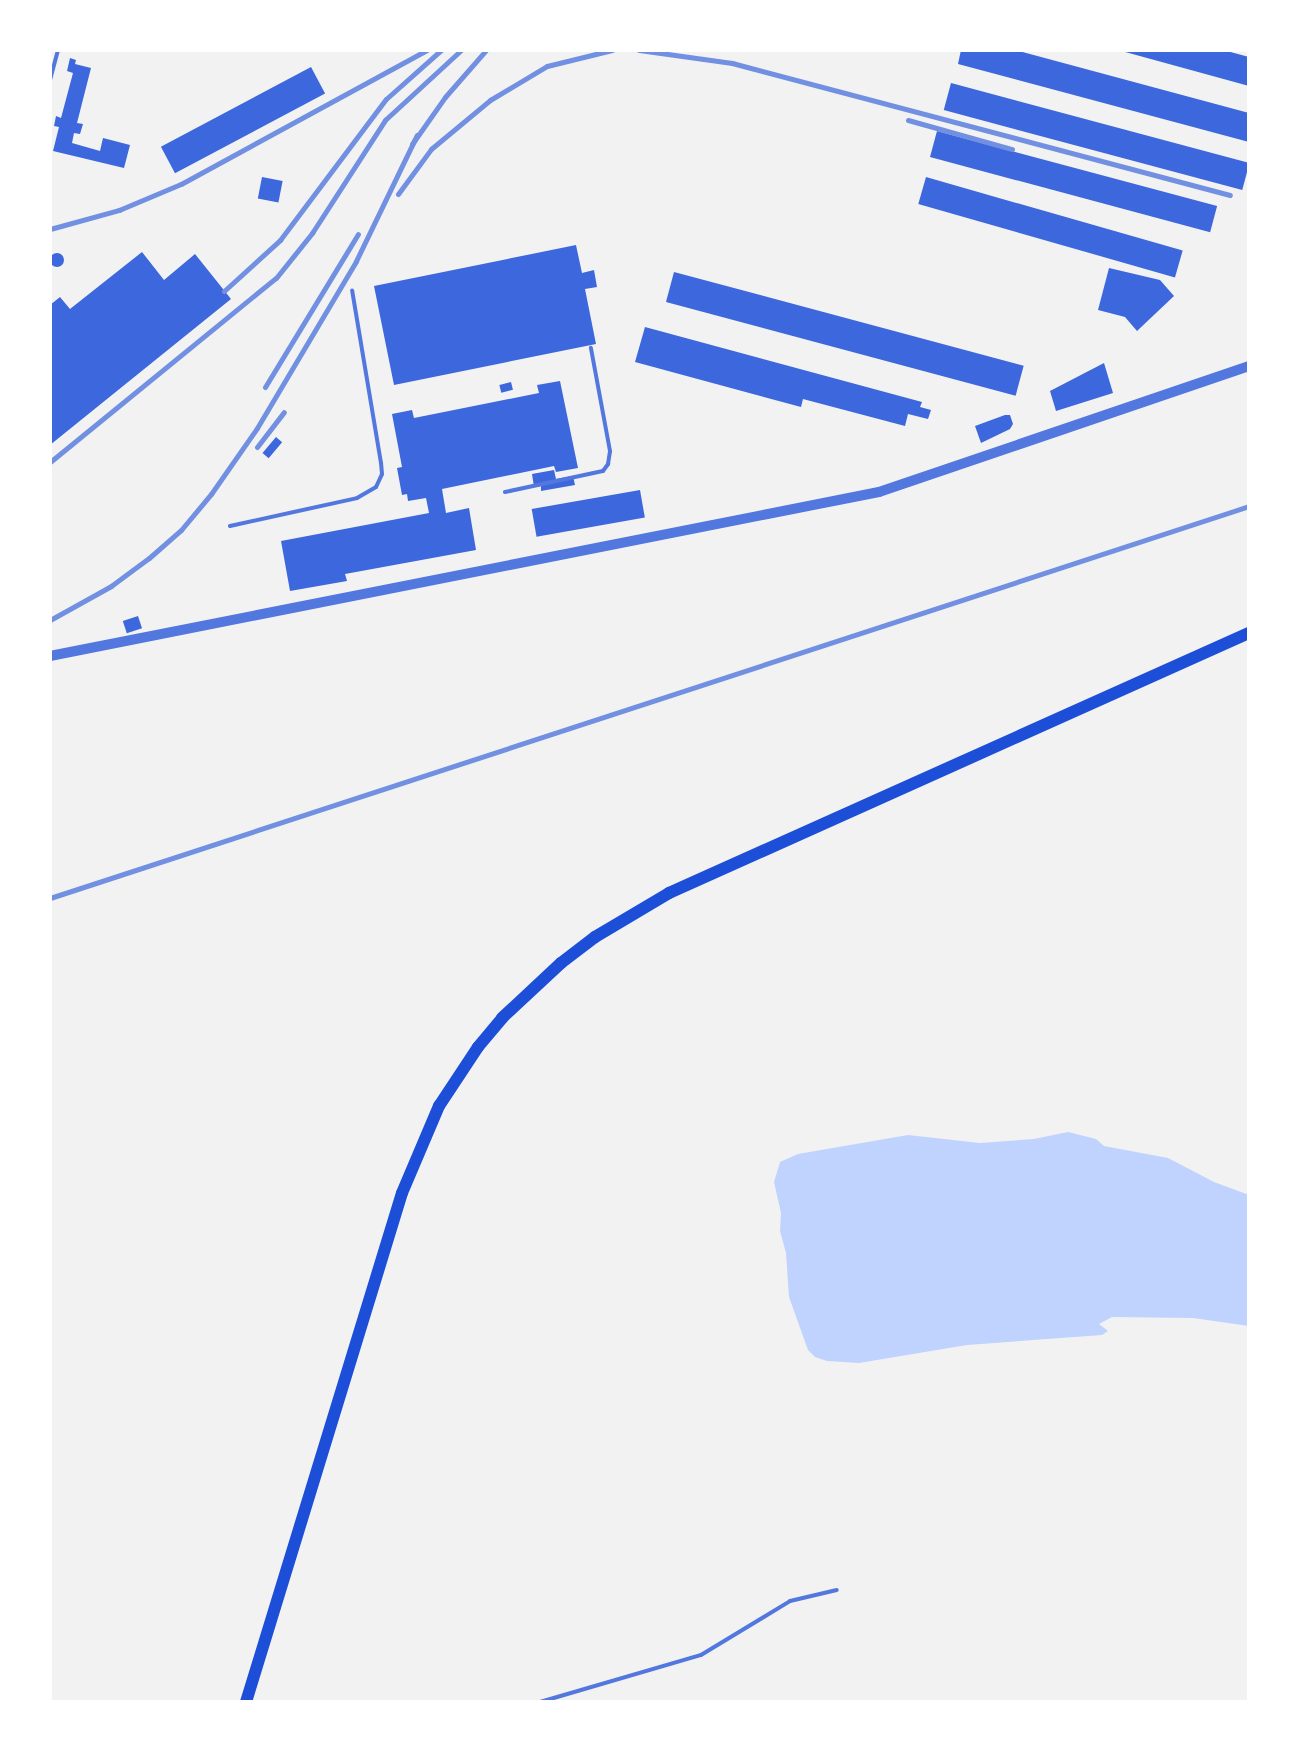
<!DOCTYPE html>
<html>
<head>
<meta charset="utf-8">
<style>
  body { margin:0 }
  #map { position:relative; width:1299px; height:1752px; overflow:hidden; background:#f2f2f2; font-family:Barlow,sans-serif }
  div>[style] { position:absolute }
  .water>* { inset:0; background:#bfd3fe }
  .building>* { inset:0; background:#3d67dc; transform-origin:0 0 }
  .round { border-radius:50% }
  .service>* { height:4px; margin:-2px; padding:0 2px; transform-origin:2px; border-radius:2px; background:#5277de }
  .tertiary>* { height:10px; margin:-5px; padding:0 5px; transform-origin:5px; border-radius:5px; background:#5277de }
  .secondary>* { height:12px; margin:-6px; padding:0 6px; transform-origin:6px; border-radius:6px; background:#1d4ed8 }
  .rail>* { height:5px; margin:-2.5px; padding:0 2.5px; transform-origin:2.5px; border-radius:2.5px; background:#7290e2 }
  span { translate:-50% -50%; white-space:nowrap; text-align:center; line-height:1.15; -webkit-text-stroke:8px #fff; paint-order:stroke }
  .frame { position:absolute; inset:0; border:52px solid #fff; pointer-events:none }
</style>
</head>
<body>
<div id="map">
  <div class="water">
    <div style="clip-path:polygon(1068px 1132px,1096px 1139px,1104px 1146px,1168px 1158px,1214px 1182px,1249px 1195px,1249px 1326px,1193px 1318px,1112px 1317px,1099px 1324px,1108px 1331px,1102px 1335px,967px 1345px,859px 1363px,827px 1361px,815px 1357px,808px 1350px,789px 1297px,786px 1253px,780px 1231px,781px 1213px,774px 1182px,780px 1162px,798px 1154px,908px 1135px,980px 1143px,1034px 1139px)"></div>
  </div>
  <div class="building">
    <div style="clip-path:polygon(961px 50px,1015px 50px,1249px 113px,1249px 142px,958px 64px)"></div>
    <div style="clip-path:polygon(1118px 50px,1223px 50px,1249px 57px,1249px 86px)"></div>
    <div style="clip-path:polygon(70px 58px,76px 60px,75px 64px,91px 68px,77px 123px,83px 124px,80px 134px,74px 133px,72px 143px,100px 151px,103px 138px,130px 145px,124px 168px,53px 151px,59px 127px,54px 126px,56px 116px,61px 118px,73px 73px,67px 71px)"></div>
    <div style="left:311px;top:67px;width:30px;height:170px;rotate:62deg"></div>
    <div style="left:951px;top:83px;width:309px;height:28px;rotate:15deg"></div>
    <div style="left:937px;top:131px;width:290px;height:27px;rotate:15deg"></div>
    <div style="left:262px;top:177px;width:21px;height:22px;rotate:11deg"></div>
    <div style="left:926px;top:177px;width:267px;height:28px;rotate:16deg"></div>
    <div style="clip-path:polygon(576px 245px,582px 273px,594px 270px,597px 287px,585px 289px,596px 344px,394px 385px,374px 286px)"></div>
    <div style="clip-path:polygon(142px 252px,164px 280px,195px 254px,231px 299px,50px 445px,50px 305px,60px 297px,70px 309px)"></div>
    <div class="round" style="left:50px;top:253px;width:14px;height:14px"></div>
    <div style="clip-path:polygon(1109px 268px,1160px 280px,1174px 296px,1137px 331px,1125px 317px,1098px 310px)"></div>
    <div style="left:674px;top:272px;width:362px;height:31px;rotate:15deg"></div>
    <div style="clip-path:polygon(645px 327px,922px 402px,920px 407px,931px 410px,928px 419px,908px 414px,905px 426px,803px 399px,801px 407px,635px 362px)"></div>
    <div style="clip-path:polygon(1104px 363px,1113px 393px,1056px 411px,1050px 391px)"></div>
    <div style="clip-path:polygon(560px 381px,578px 468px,556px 472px,554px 466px,442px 489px,446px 513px,469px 508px,476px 550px,345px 574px,347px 581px,290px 591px,281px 541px,429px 513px,426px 498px,408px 501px,407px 494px,402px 495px,397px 468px,402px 467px,392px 414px,412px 410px,414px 418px,539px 393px,537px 385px)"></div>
    <div style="left:511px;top:382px;width:8px;height:12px;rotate:76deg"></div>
    <div style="clip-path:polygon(1005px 415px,1010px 415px,1013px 424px,1010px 429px,981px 443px,975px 426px)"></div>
    <div style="left:276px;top:437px;width:8px;height:21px;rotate:40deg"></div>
    <div style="clip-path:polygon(554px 470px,556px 479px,573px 476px,575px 485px,541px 491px,541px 486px,534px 487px,532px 474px)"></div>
    <div style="left:640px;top:490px;width:28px;height:110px;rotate:80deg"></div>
    <div style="left:138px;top:616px;width:13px;height:16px;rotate:72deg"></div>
  </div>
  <div class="service">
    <div style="left:50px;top:80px;width:31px;rotate:-75deg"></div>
    <div style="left:505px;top:492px;width:100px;rotate:-12.1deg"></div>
    <div style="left:603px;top:471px;width:9px;rotate:-54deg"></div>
    <div style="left:608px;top:464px;width:13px;rotate:-81deg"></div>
    <div style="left:610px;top:451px;width:105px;rotate:-100.5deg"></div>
    <div style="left:230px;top:526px;width:130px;rotate:-12.4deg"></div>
    <div style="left:357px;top:498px;width:22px;rotate:-30deg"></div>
    <div style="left:376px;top:487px;width:14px;rotate:-65deg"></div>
    <div style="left:382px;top:474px;width:11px;rotate:-95deg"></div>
    <div style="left:381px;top:463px;width:175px;rotate:-99.5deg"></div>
    <div style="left:540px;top:1702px;width:168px;rotate:-16.3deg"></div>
    <div style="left:701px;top:1655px;width:104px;rotate:-31.2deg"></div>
    <div style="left:790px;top:1601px;width:48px;rotate:-13.2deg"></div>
  </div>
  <div class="tertiary">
    <div style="left:50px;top:656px;width:845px;rotate:-11.19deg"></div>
    <div style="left:879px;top:492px;width:391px;rotate:-18.8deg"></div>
  </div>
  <div class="secondary">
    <div style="left:246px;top:1702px;width:532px;rotate:-72.96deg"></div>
    <div style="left:402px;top:1193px;width:95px;rotate:-67deg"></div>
    <div style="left:439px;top:1106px;width:71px;rotate:-56.5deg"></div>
    <div style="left:478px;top:1047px;width:38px;rotate:-50deg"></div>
    <div style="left:502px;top:1018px;width:81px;rotate:-43deg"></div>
    <div style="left:561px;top:963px;width:43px;rotate:-37.4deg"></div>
    <div style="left:595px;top:937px;width:86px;rotate:-30.7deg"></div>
    <div style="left:669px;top:893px;width:636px;rotate:-24.15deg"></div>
  </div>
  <div class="rail">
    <div style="left:639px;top:50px;width:94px;rotate:8deg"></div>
    <div style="left:732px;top:63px;width:515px;rotate:14.85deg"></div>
    <div style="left:908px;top:120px;width:108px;rotate:15.6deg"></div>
    <div style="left:412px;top:144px;width:57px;rotate:-54.9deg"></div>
    <div style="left:445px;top:97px;width:62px;rotate:-48.9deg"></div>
    <div style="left:398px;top:194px;width:56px;rotate:-53.7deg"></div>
    <div style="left:431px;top:149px;width:77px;rotate:-39.7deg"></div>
    <div style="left:490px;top:100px;width:66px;rotate:-30.8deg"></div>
    <div style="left:547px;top:66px;width:67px;rotate:-13.8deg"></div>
    <div style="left:50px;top:229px;width:72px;rotate:-15.4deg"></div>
    <div style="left:119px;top:210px;width:67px;rotate:-22.8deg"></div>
    <div style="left:181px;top:184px;width:280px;rotate:-28.6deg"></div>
    <div style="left:224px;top:291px;width:76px;rotate:-42.3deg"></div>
    <div style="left:280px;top:240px;width:176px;rotate:-53.1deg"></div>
    <div style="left:386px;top:99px;width:74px;rotate:-41.7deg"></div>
    <div style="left:265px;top:387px;width:179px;rotate:-58.7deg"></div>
    <div style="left:257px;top:447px;width:44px;rotate:-52.4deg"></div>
    <div style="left:50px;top:462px;width:291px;rotate:-39.2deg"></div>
    <div style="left:276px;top:278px;width:58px;rotate:-51.3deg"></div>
    <div style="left:312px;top:233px;width:135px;rotate:-57.1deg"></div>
    <div style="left:385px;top:120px;width:103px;rotate:-42.6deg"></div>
    <div style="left:50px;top:620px;width:70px;rotate:-29.1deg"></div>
    <div style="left:111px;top:586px;width:47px;rotate:-36.4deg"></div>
    <div style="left:149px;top:558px;width:43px;rotate:-41.2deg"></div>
    <div style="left:181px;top:530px;width:47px;rotate:-50.2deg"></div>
    <div style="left:211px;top:494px;width:80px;rotate:-55.1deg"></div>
    <div style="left:257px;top:428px;width:194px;rotate:-59.3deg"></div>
    <div style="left:356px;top:261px;width:140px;rotate:-64.2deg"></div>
    <div style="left:50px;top:898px;width:1261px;rotate:-18.1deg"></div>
  </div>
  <div class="frame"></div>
</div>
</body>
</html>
